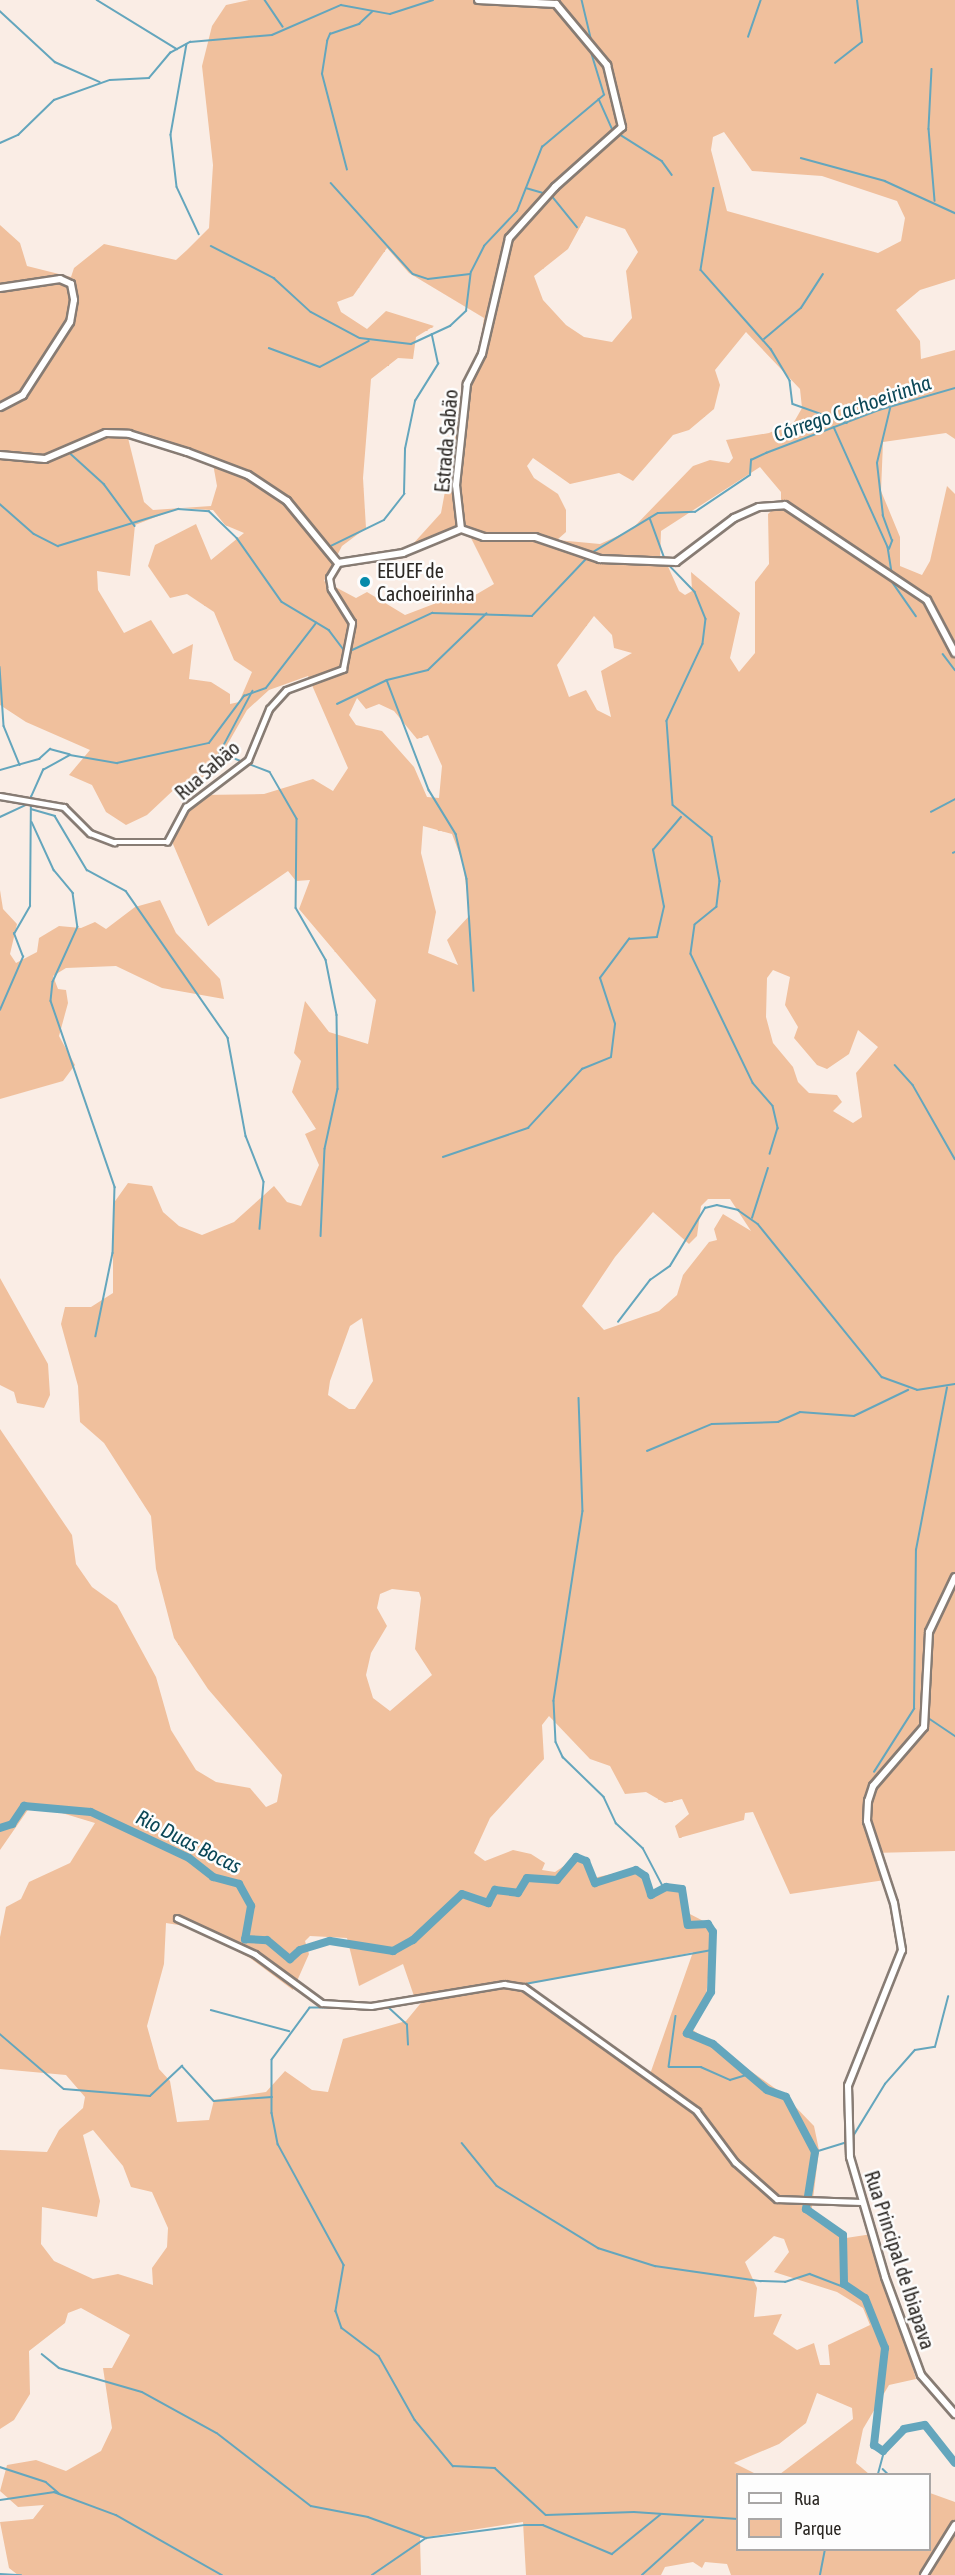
<!DOCTYPE html>
<html>
<head>
<meta charset="utf-8">
<style>
  body { margin:0 }
  #map { position:relative; width:955px; height:2575px; overflow:hidden; background:#faede5; font-family:"Asap Condensed",sans-serif }
  div>[style] { position:absolute }
  .green>* { inset:0; background:#f0c09d }
  .stream>* { height:1.5px; margin:-0.75px; padding:0 0.75px; transform-origin:0.75px; border-radius:0.75px; background:#64a6bd }
  .river>* { height:8px; margin:-4px; padding:0 4px; transform-origin:4px; border-radius:4px; background:#64a6bd }
  .roads { filter:drop-shadow(2px 0 #877c74) drop-shadow(-2px 0 #877c74) drop-shadow(0 2px #877c74) drop-shadow(0 -2px #877c74) }
  .street>* { height:4.5px; margin:-2.25px; padding:0 2.25px; transform-origin:2.25px; border-radius:2.25px; background:#fff }
  .secondary>* { height:6px; margin:-3px; padding:0 3px; transform-origin:3px; border-radius:3px; background:#fff }
  .dots>* { width:16px; height:16px; translate:-50% -50%; box-sizing:border-box; border:3px solid #fdfdfd; border-radius:50% }
  span { translate:-50% -50%; white-space:nowrap; text-align:center; line-height:1.15; -webkit-text-stroke:5px #fdfdfd; paint-order:stroke }
  .street-label { font-size:20px; color:#2b2723 }
  .poi-label { font-size:20px; color:#2b2723 }
  .left { translate:0 -50%; text-align:left }
  .water-label { font-size:21px; color:#0b4757; font-style:italic }
  .legend { position:absolute; left:736px; top:2473px; width:195px; height:78px; box-sizing:border-box; background:#fdfdfd; border:2px solid #a9a7a6; margin:0; padding:8px 10px; list-style:none; font-size:18px; color:#2b2723 }
  .legend li { display:flex; align-items:center; gap:12px; height:30px }
  .legend b { width:30px; border:2px solid #a9a7a6 }
</style>
</head>
<body>
<div id="map">
  <div class="green">
    <div style="clip-path:polygon(evenodd,249px 0,955px 0,955px 279px,920px 290px,896px 310px,920px 341px,921px 359px,955px 350px,955px 439px,946px 433px,883px 442px,881px 491px,900px 537px,900px 566px,922px 575px,930px 561px,947px 486px,955px 494px,955px 1851px,872px 1853px,885px 1880px,790px 1894px,753px 1812px,745px 1813px,744px 1820px,679px 1838px,675px 1826px,689px 1814px,682px 1799px,665px 1803px,646px 1792px,625px 1794px,610px 1766px,590px 1759px,549px 1716px,542px 1725px,544px 1759px,490px 1818px,474px 1853px,485px 1861px,513px 1850px,531px 1854px,545px 1863px,542px 1870px,555px 1872px,580px 1855px,589px 1862px,593px 1878px,640px 1868px,651px 1894px,669px 1885px,683px 1888px,686px 1912px,713px 1926px,705px 2008px,691px 2021px,693px 2030px,783px 2094px,814px 2126px,819px 2150px,811px 2215px,846px 2238px,872px 2234px,916px 2379px,889px 2385px,863px 2429px,856px 2463px,869px 2474px,780px 2474px,853px 2419px,852px 2408px,817px 2393px,806px 2423px,779px 2444px,734px 2463px,756px 2474px,738px 2474px,738px 2550px,930px 2550px,930px 2493px,955px 2502px,955px 2575px,731px 2575px,727px 2564px,705px 2562px,702px 2568px,693px 2562px,665px 2567px,661px 2575px,526px 2575px,523px 2522px,420px 2538px,421px 2575px,18px 2575px,9px 2568px,0 2522px,33px 2519px,44px 2505px,18px 2507px,0 2491px,7px 2465px,36px 2460px,66px 2471px,101px 2451px,112px 2428px,103px 2368px,112px 2368px,130px 2335px,81px 2308px,68px 2313px,65px 2323px,29px 2351px,30px 2394px,14px 2420px,0 2429px,0 2150px,47px 2152px,59px 2130px,83px 2108px,85px 2097px,66px 2075px,0 2069px,0 1937px,6px 1907px,21px 1899px,29px 1882px,70px 1863px,95px 1823px,32px 1804px,0 1850px,0 1429px,72px 1535px,76px 1564px,92px 1587px,117px 1605px,156px 1677px,171px 1730px,196px 1770px,216px 1782px,250px 1788px,266px 1807px,277px 1802px,282px 1775px,208px 1689px,174px 1638px,156px 1569px,151px 1516px,104px 1443px,80px 1422px,78px 1386px,61px 1324px,65px 1307px,91px 1307px,113px 1293px,113px 1204px,128px 1183px,152px 1186px,163px 1212px,179px 1226px,202px 1235px,234px 1222px,274px 1186px,287px 1202px,301px 1206px,319px 1165px,305px 1134px,316px 1129px,292px 1092px,301px 1061px,294px 1053px,305px 1001px,329px 1032px,368px 1044px,376px 1000px,299px 909px,310px 880px,296px 881px,288px 871px,208px 926px,170px 837px,181px 810px,201px 795px,264px 794px,313px 779px,333px 791px,348px 768px,308px 676px,269px 690px,247px 710px,210px 775px,181px 783px,147px 815px,126px 825px,106px 812px,92px 785px,69px 775px,90px 750px,26px 722px,0 705px,0 225px,20px 243px,27px 266px,71px 277px,74px 268px,104px 244px,176px 260px,187px 250px,209px 228px,213px 165px,202px 66px,212px 26px,226px 5px,249px 0,724px 132px,752px 171px,822px 176px,897px 201px,905px 218px,901px 241px,878px 253px,727px 211px,711px 150px,713px 137px,724px 132px,249px 0,586px 216px,625px 229px,638px 252px,626px 271px,632px 318px,612px 342px,584px 337px,566px 325px,543px 300px,534px 276px,568px 249px,586px 216px,249px 0,387px 248px,409px 273px,484px 318px,480px 346px,465px 383px,441px 513px,412px 545px,461px 534px,471px 538px,494px 584px,465px 601px,460px 594px,405px 615px,367px 592px,356px 598px,324px 581px,342px 546px,366px 528px,363px 478px,371px 379px,398px 358px,413px 359px,416px 337px,434px 326px,386px 311px,367px 329px,341px 312px,337px 302px,353px 296px,387px 248px,249px 0,746px 332px,800px 389px,802px 408px,794px 422px,769px 433px,726px 440px,733px 458px,729px 463px,710px 460px,693px 466px,631px 530px,600px 544px,557px 540px,566px 532px,566px 510px,558px 494px,534px 478px,527px 466px,533px 458px,570px 484px,619px 473px,633px 481px,673px 435px,689px 430px,714px 409px,720px 385px,715px 370px,746px 332px,249px 0,127px 434px,212px 458px,217px 486px,211px 506px,153px 510px,144px 502px,127px 434px,249px 0,760px 467px,781px 492px,781px 502px,768px 514px,769px 564px,755px 582px,755px 653px,739px 672px,730px 658px,740px 613px,691px 572px,692px 591px,685px 595px,679px 591px,666px 562px,660px 560px,661px 531px,760px 467px,249px 0,179px 508px,213px 510px,225px 525px,244px 533px,211px 560px,196px 524px,155px 545px,148px 566px,170px 598px,187px 594px,214px 612px,234px 660px,252px 672px,239px 702px,230px 704px,230px 694px,211px 682px,189px 679px,193px 644px,173px 654px,151px 620px,124px 633px,98px 590px,97px 571px,130px 576px,135px 525px,179px 508px,249px 0,594px 616px,612px 635px,614px 648px,632px 653px,601px 671px,611px 717px,597px 710px,586px 690px,569px 697px,557px 665px,594px 616px,249px 0,357px 698px,366px 709px,379px 704px,394px 711px,417px 739px,428px 735px,442px 766px,439px 798px,427px 797px,414px 767px,382px 731px,356px 725px,349px 715px,357px 698px,249px 0,423px 826px,452px 834px,463px 863px,470px 915px,447px 940px,458px 965px,428px 953px,436px 912px,421px 853px,423px 826px,249px 0,773px 970px,790px 977px,785px 1005px,798px 1027px,794px 1038px,817px 1065px,827px 1069px,849px 1054px,858px 1030px,878px 1047px,856px 1073px,862px 1117px,853px 1123px,833px 1111px,842px 1102px,837px 1095px,809px 1093px,798px 1082px,793px 1067px,773px 1043px,766px 1017px,767px 978px,773px 970px,249px 0,708px 1199px,730px 1199px,751px 1231px,723px 1214px,714px 1229px,717px 1240px,709px 1242px,683px 1275px,677px 1295px,659px 1311px,604px 1330px,582px 1306px,615px 1257px,653px 1212px,689px 1244px,697px 1236px,701px 1206px,708px 1199px,249px 0,362px 1318px,373px 1381px,355px 1409px,349px 1409px,328px 1395px,330px 1381px,350px 1326px,362px 1318px,249px 0,392px 1589px,419px 1592px,421px 1598px,415px 1649px,432px 1675px,390px 1711px,373px 1698px,366px 1675px,371px 1653px,387px 1626px,377px 1608px,380px 1594px,392px 1589px,249px 0,166px 1923px,191px 1927px,250px 1958px,293px 1990px,309px 1954px,305px 1941px,310px 1936px,347px 1938px,359px 1986px,403px 1964px,415px 1999px,425px 1998px,406px 2021px,343px 2039px,328px 2092px,312px 2090px,285px 2071px,266px 2092px,214px 2100px,209px 2120px,177px 2122px,170px 2081px,159px 2069px,147px 2026px,164px 1964px,166px 1923px,249px 0,693px 1952px,649px 2077px,522px 1985px,685px 1954px,693px 1952px,249px 0,93px 2130px,123px 2166px,131px 2187px,152px 2192px,168px 2228px,167px 2247px,152px 2268px,153px 2285px,118px 2274px,93px 2279px,54px 2261px,41px 2244px,42px 2207px,97px 2217px,100px 2201px,83px 2135px,93px 2130px,249px 0,774px 2236px,784px 2239px,789px 2252px,774px 2272px,837px 2292px,863px 2308px,870px 2325px,828px 2345px,830px 2365px,820px 2365px,814px 2343px,797px 2350px,773px 2334px,782px 2314px,754px 2317px,757px 2288px,745px 2262px,774px 2236px)"></div>
    <div style="clip-path:polygon(0 890px,3px 909px,17px 924px,10px 954px,16px 963px,37px 952px,39px 938px,59px 926px,81px 928px,95px 922px,106px 929px,135px 907px,160px 900px,176px 933px,220px 979px,224px 999px,162px 988px,116px 966px,66px 968px,53px 976px,58px 989px,66px 990px,68px 1003px,59px 1036px,75px 1065px,63px 1081px,0 1099px)"></div>
    <div style="clip-path:polygon(0 1278px,48px 1364px,50px 1395px,44px 1408px,17px 1403px,14px 1392px,0 1385px)"></div>
  </div>
  <div class="stream">
    <div style="left:97px;top:0;width:94px;rotate:31.5deg"></div>
    <div style="left:265px;top:0;width:32px;rotate:56deg"></div>
    <div style="left:582px;top:0;width:43px;rotate:76.6deg"></div>
    <div style="left:0;top:11px;width:75px;rotate:42.8deg"></div>
    <div style="left:55px;top:62px;width:49px;rotate:24deg"></div>
    <div style="left:748px;top:37px;width:39px;rotate:-71deg"></div>
    <div style="left:187px;top:44px;width:92px;rotate:100deg"></div>
    <div style="left:171px;top:135px;width:52px;rotate:83.4deg"></div>
    <div style="left:177px;top:187px;width:52px;rotate:64.9deg"></div>
    <div style="left:835px;top:63px;width:34px;rotate:-38deg"></div>
    <div style="left:862px;top:42px;width:42px;rotate:-96.8deg"></div>
    <div style="left:932px;top:69px;width:60px;rotate:92.9deg"></div>
    <div style="left:929px;top:129px;width:72px;rotate:85.2deg"></div>
    <div style="left:599px;top:99px;width:36px;rotate:66deg"></div>
    <div style="left:619px;top:134px;width:51px;rotate:32.1deg"></div>
    <div style="left:662px;top:161px;width:17px;rotate:54deg"></div>
    <div style="left:0;top:143px;width:20px;rotate:-24deg"></div>
    <div style="left:18px;top:135px;width:50px;rotate:-44.2deg"></div>
    <div style="left:54px;top:100px;width:59px;rotate:-19.7deg"></div>
    <div style="left:110px;top:80px;width:39px;rotate:-3deg"></div>
    <div style="left:149px;top:78px;width:33px;rotate:-50deg"></div>
    <div style="left:170px;top:53px;width:23px;rotate:-29deg"></div>
    <div style="left:190px;top:42px;width:82px;rotate:-4.9deg"></div>
    <div style="left:272px;top:35px;width:75px;rotate:-23.5deg"></div>
    <div style="left:341px;top:5px;width:50px;rotate:10.4deg"></div>
    <div style="left:390px;top:14px;width:45px;rotate:-18deg"></div>
    <div style="left:801px;top:158px;width:87px;rotate:15.3deg"></div>
    <div style="left:885px;top:181px;width:77px;rotate:24.6deg"></div>
    <div style="left:347px;top:170px;width:99px;rotate:-104.6deg"></div>
    <div style="left:322px;top:74px;width:33px;rotate:-81deg"></div>
    <div style="left:327px;top:41px;width:8px;rotate:-67deg"></div>
    <div style="left:330px;top:34px;width:31px;rotate:-19deg"></div>
    <div style="left:359px;top:24px;width:18px;rotate:-43deg"></div>
    <div style="left:331px;top:183px;width:122px;rotate:48deg"></div>
    <div style="left:413px;top:274px;width:16px;rotate:18deg"></div>
    <div style="left:428px;top:279px;width:42px;rotate:-6.8deg"></div>
    <div style="left:526px;top:188px;width:22px;rotate:16deg"></div>
    <div style="left:714px;top:188px;width:83px;rotate:99deg"></div>
    <div style="left:701px;top:270px;width:106px;rotate:48.5deg"></div>
    <div style="left:771px;top:349px;width:37px;rotate:59deg"></div>
    <div style="left:790px;top:381px;width:23px;rotate:83deg"></div>
    <div style="left:793px;top:404px;width:57px;rotate:19.4deg"></div>
    <div style="left:552px;top:196px;width:40px;rotate:51deg"></div>
    <div style="left:211px;top:246px;width:71px;rotate:26.9deg"></div>
    <div style="left:274px;top:278px;width:50px;rotate:42.6deg"></div>
    <div style="left:311px;top:312px;width:55px;rotate:28deg"></div>
    <div style="left:360px;top:338px;width:51px;rotate:6.7deg"></div>
    <div style="left:411px;top:344px;width:43px;rotate:-24.8deg"></div>
    <div style="left:450px;top:326px;width:22px;rotate:-43deg"></div>
    <div style="left:466px;top:311px;width:39px;rotate:-83deg"></div>
    <div style="left:471px;top:272px;width:29px;rotate:-63deg"></div>
    <div style="left:484px;top:246px;width:48px;rotate:-46.7deg"></div>
    <div style="left:517px;top:211px;width:69px;rotate:-68.7deg"></div>
    <div style="left:542px;top:147px;width:81px;rotate:-40deg"></div>
    <div style="left:604px;top:95px;width:51px;rotate:-107deg"></div>
    <div style="left:764px;top:339px;width:48px;rotate:-40deg"></div>
    <div style="left:801px;top:308px;width:40px;rotate:-57.1deg"></div>
    <div style="left:269px;top:348px;width:54px;rotate:20.4deg"></div>
    <div style="left:320px;top:367px;width:55px;rotate:-28deg"></div>
    <div style="left:834px;top:427px;width:132px;rotate:65.8deg"></div>
    <div style="left:888px;top:547px;width:25px;rotate:81deg"></div>
    <div style="left:71px;top:454px;width:45px;rotate:42.3deg"></div>
    <div style="left:104px;top:484px;width:52px;rotate:53.6deg"></div>
    <div style="left:0;top:504px;width:45px;rotate:41.4deg"></div>
    <div style="left:34px;top:534px;width:27px;rotate:27deg"></div>
    <div style="left:58px;top:546px;width:126px;rotate:-17.1deg"></div>
    <div style="left:178px;top:509px;width:31px;rotate:4deg"></div>
    <div style="left:209px;top:511px;width:39px;rotate:44deg"></div>
    <div style="left:237px;top:538px;width:78px;rotate:54.9deg"></div>
    <div style="left:282px;top:602px;width:55px;rotate:30.8deg"></div>
    <div style="left:329px;top:630px;width:25px;rotate:53deg"></div>
    <div style="left:650px;top:518px;width:44px;rotate:69.9deg"></div>
    <div style="left:329px;top:547px;width:61px;rotate:-26.1deg"></div>
    <div style="left:384px;top:520px;width:33px;rotate:-52deg"></div>
    <div style="left:404px;top:494px;width:45px;rotate:-88.7deg"></div>
    <div style="left:405px;top:449px;width:49px;rotate:-78.2deg"></div>
    <div style="left:415px;top:401px;width:44px;rotate:-58.1deg"></div>
    <div style="left:438px;top:364px;width:30px;rotate:-102deg"></div>
    <div style="left:889px;top:549px;width:9px;rotate:-69deg"></div>
    <div style="left:892px;top:541px;width:27px;rotate:-110deg"></div>
    <div style="left:883px;top:516px;width:53px;rotate:-96.5deg"></div>
    <div style="left:877px;top:463px;width:56px;rotate:-76.5deg"></div>
    <div style="left:590px;top:554px;width:79px;rotate:-31.1deg"></div>
    <div style="left:658px;top:513px;width:37px;rotate:-2deg"></div>
    <div style="left:695px;top:512px;width:66px;rotate:-33.9deg"></div>
    <div style="left:750px;top:475px;width:15px;rotate:-86deg"></div>
    <div style="left:751px;top:460px;width:17px;rotate:-25deg"></div>
    <div style="left:766px;top:453px;width:121px;rotate:-20.8deg"></div>
    <div style="left:879px;top:410px;width:79px;rotate:-16.1deg"></div>
    <div style="left:667px;top:563px;width:40px;rotate:46deg"></div>
    <div style="left:695px;top:592px;width:29px;rotate:68deg"></div>
    <div style="left:706px;top:619px;width:25px;rotate:97deg"></div>
    <div style="left:703px;top:644px;width:85px;rotate:115.1deg"></div>
    <div style="left:667px;top:721px;width:84px;rotate:85.9deg"></div>
    <div style="left:673px;top:805px;width:50px;rotate:39.4deg"></div>
    <div style="left:712px;top:837px;width:45px;rotate:79.7deg"></div>
    <div style="left:720px;top:881px;width:26px;rotate:97deg"></div>
    <div style="left:717px;top:907px;width:28px;rotate:141deg"></div>
    <div style="left:695px;top:925px;width:29px;rotate:98deg"></div>
    <div style="left:691px;top:954px;width:143px;rotate:64.3deg"></div>
    <div style="left:753px;top:1083px;width:30px;rotate:49deg"></div>
    <div style="left:773px;top:1106px;width:23px;rotate:77deg"></div>
    <div style="left:778px;top:1128px;width:27px;rotate:107deg"></div>
    <div style="left:891px;top:580px;width:44px;rotate:55.2deg"></div>
    <div style="left:348px;top:652px;width:93px;rotate:-24.9deg"></div>
    <div style="left:432px;top:613px;width:100px;rotate:1.7deg"></div>
    <div style="left:532px;top:616px;width:80px;rotate:-46.5deg"></div>
    <div style="left:943px;top:654px;width:20px;rotate:53deg"></div>
    <div style="left:0;top:667px;width:59px;rotate:86.1deg"></div>
    <div style="left:4px;top:726px;width:42px;rotate:67.7deg"></div>
    <div style="left:387px;top:680px;width:118px;rotate:69.1deg"></div>
    <div style="left:429px;top:790px;width:52px;rotate:58.5deg"></div>
    <div style="left:456px;top:834px;width:46px;rotate:76.3deg"></div>
    <div style="left:467px;top:879px;width:112px;rotate:86.4deg"></div>
    <div style="left:253px;top:691px;width:70px;rotate:118deg"></div>
    <div style="left:220px;top:753px;width:53px;rotate:20.8deg"></div>
    <div style="left:270px;top:772px;width:54px;rotate:60.1deg"></div>
    <div style="left:297px;top:819px;width:89px;rotate:90.6deg"></div>
    <div style="left:296px;top:908px;width:60px;rotate:60deg"></div>
    <div style="left:326px;top:960px;width:56px;rotate:78.7deg"></div>
    <div style="left:337px;top:1015px;width:74px;rotate:89.2deg"></div>
    <div style="left:338px;top:1089px;width:61px;rotate:102.2deg"></div>
    <div style="left:325px;top:1149px;width:87px;rotate:92.6deg"></div>
    <div style="left:337px;top:704px;width:55px;rotate:-25.6deg"></div>
    <div style="left:387px;top:680px;width:42px;rotate:-13.7deg"></div>
    <div style="left:428px;top:670px;width:81px;rotate:-44deg"></div>
    <div style="left:0;top:770px;width:41px;rotate:-15.8deg"></div>
    <div style="left:39px;top:759px;width:15px;rotate:-42deg"></div>
    <div style="left:50px;top:749px;width:20px;rotate:15deg"></div>
    <div style="left:31px;top:809px;width:25px;rotate:16deg"></div>
    <div style="left:55px;top:816px;width:63px;rotate:59.3deg"></div>
    <div style="left:87px;top:870px;width:44px;rotate:28.3deg"></div>
    <div style="left:126px;top:891px;width:179px;rotate:55.2deg"></div>
    <div style="left:228px;top:1038px;width:100px;rotate:79.6deg"></div>
    <div style="left:246px;top:1136px;width:49px;rotate:68.6deg"></div>
    <div style="left:264px;top:1182px;width:47px;rotate:94.9deg"></div>
    <div style="left:931px;top:812px;width:27px;rotate:-28deg"></div>
    <div style="left:0;top:817px;width:33px;rotate:-25deg"></div>
    <div style="left:32px;top:822px;width:53px;rotate:65.4deg"></div>
    <div style="left:54px;top:870px;width:30px;rotate:50deg"></div>
    <div style="left:73px;top:893px;width:34px;rotate:82deg"></div>
    <div style="left:78px;top:927px;width:60px;rotate:114.4deg"></div>
    <div style="left:53px;top:982px;width:19px;rotate:96deg"></div>
    <div style="left:51px;top:1001px;width:197px;rotate:71deg"></div>
    <div style="left:115px;top:1187px;width:66px;rotate:91.7deg"></div>
    <div style="left:113px;top:1253px;width:85px;rotate:101.6deg"></div>
    <div style="left:953px;top:853px;width:2px;rotate:-27deg"></div>
    <div style="left:0;top:1010px;width:58px;rotate:-66.5deg"></div>
    <div style="left:23px;top:957px;width:25px;rotate:-111deg"></div>
    <div style="left:14px;top:934px;width:32px;rotate:-60deg"></div>
    <div style="left:30px;top:906px;width:109px;rotate:-89.5deg"></div>
    <div style="left:31px;top:797px;width:30px;rotate:-66deg"></div>
    <div style="left:43px;top:770px;width:31px;rotate:-29deg"></div>
    <div style="left:70px;top:755px;width:48px;rotate:9.7deg"></div>
    <div style="left:117px;top:763px;width:94px;rotate:-12.3deg"></div>
    <div style="left:209px;top:743px;width:59px;rotate:-53.3deg"></div>
    <div style="left:244px;top:696px;width:23px;rotate:-20deg"></div>
    <div style="left:266px;top:688px;width:82px;rotate:-52.4deg"></div>
    <div style="left:895px;top:1065px;width:27px;rotate:48deg"></div>
    <div style="left:913px;top:1085px;width:85px;rotate:60.4deg"></div>
    <div style="left:443px;top:1157px;width:90px;rotate:-18.8deg"></div>
    <div style="left:528px;top:1128px;width:80px;rotate:-47.5deg"></div>
    <div style="left:582px;top:1069px;width:31px;rotate:-22deg"></div>
    <div style="left:611px;top:1057px;width:33px;rotate:-83deg"></div>
    <div style="left:615px;top:1024px;width:48px;rotate:-108.1deg"></div>
    <div style="left:600px;top:978px;width:49px;rotate:-53.4deg"></div>
    <div style="left:629px;top:939px;width:28px;rotate:-4deg"></div>
    <div style="left:657px;top:937px;width:31px;rotate:-77deg"></div>
    <div style="left:664px;top:907px;width:58px;rotate:-100.9deg"></div>
    <div style="left:653px;top:850px;width:43px;rotate:-49.7deg"></div>
    <div style="left:752px;top:1218px;width:52px;rotate:-72.3deg"></div>
    <div style="left:618px;top:1322px;width:53px;rotate:-52.7deg"></div>
    <div style="left:650px;top:1280px;width:24px;rotate:-35deg"></div>
    <div style="left:670px;top:1266px;width:68px;rotate:-58.9deg"></div>
    <div style="left:705px;top:1208px;width:12px;rotate:-14deg"></div>
    <div style="left:717px;top:1205px;width:22px;rotate:13deg"></div>
    <div style="left:738px;top:1210px;width:24px;rotate:35deg"></div>
    <div style="left:758px;top:1224px;width:197px;rotate:51deg"></div>
    <div style="left:882px;top:1377px;width:37px;rotate:20deg"></div>
    <div style="left:917px;top:1390px;width:38px;rotate:-9deg"></div>
    <div style="left:579px;top:1398px;width:113px;rotate:88deg"></div>
    <div style="left:583px;top:1511px;width:192px;rotate:98.7deg"></div>
    <div style="left:554px;top:1701px;width:41px;rotate:87.2deg"></div>
    <div style="left:556px;top:1742px;width:17px;rotate:65deg"></div>
    <div style="left:563px;top:1757px;width:57px;rotate:44.3deg"></div>
    <div style="left:604px;top:1797px;width:29px;rotate:65deg"></div>
    <div style="left:616px;top:1823px;width:37px;rotate:43deg"></div>
    <div style="left:643px;top:1848px;width:45px;rotate:62.3deg"></div>
    <div style="left:647px;top:1451px;width:70px;rotate:-22.6deg"></div>
    <div style="left:712px;top:1424px;width:66px;rotate:-1.7deg"></div>
    <div style="left:778px;top:1422px;width:24px;rotate:-24deg"></div>
    <div style="left:800px;top:1412px;width:54px;rotate:4.2deg"></div>
    <div style="left:854px;top:1416px;width:60px;rotate:-25.7deg"></div>
    <div style="left:927px;top:1717px;width:34px;rotate:34deg"></div>
    <div style="left:874px;top:1772px;width:75px;rotate:-57.6deg"></div>
    <div style="left:914px;top:1709px;width:159px;rotate:-89.3deg"></div>
    <div style="left:916px;top:1550px;width:165px;rotate:-79.2deg"></div>
    <div style="left:525px;top:1984px;width:191px;rotate:-10.3deg"></div>
    <div style="left:211px;top:2010px;width:81px;rotate:15.1deg"></div>
    <div style="left:676px;top:2016px;width:51px;rotate:97.8deg"></div>
    <div style="left:669px;top:2067px;width:32px"></div>
    <div style="left:701px;top:2067px;width:32px;rotate:24deg"></div>
    <div style="left:730px;top:2080px;width:21px;rotate:-17deg"></div>
    <div style="left:0;top:2034px;width:84px;rotate:40.7deg"></div>
    <div style="left:64px;top:2089px;width:86px;rotate:4.7deg"></div>
    <div style="left:150px;top:2096px;width:44px;rotate:-43.2deg"></div>
    <div style="left:182px;top:2066px;width:47px;rotate:47.6deg"></div>
    <div style="left:214px;top:2101px;width:58px;rotate:-3.9deg"></div>
    <div style="left:408px;top:2045px;width:20px;rotate:-93deg"></div>
    <div style="left:407px;top:2025px;width:25px;rotate:-137deg"></div>
    <div style="left:389px;top:2008px;width:79px;rotate:180deg"></div>
    <div style="left:310px;top:2008px;width:64px;rotate:126.2deg"></div>
    <div style="left:272px;top:2060px;width:53px;rotate:90deg"></div>
    <div style="left:272px;top:2113px;width:32px;rotate:79deg"></div>
    <div style="left:278px;top:2144px;width:138px;rotate:61.4deg"></div>
    <div style="left:344px;top:2265px;width:47px;rotate:99.9deg"></div>
    <div style="left:336px;top:2311px;width:18px;rotate:71deg"></div>
    <div style="left:342px;top:2328px;width:46px;rotate:37.1deg"></div>
    <div style="left:379px;top:2356px;width:73px;rotate:60.6deg"></div>
    <div style="left:415px;top:2420px;width:60px;rotate:50.4deg"></div>
    <div style="left:453px;top:2466px;width:42px;rotate:2.7deg"></div>
    <div style="left:495px;top:2468px;width:69px;rotate:42.7deg"></div>
    <div style="left:546px;top:2515px;width:88px;rotate:-2deg"></div>
    <div style="left:634px;top:2512px;width:104px;rotate:3.9deg"></div>
    <div style="left:852px;top:2138px;width:63px;rotate:-58.6deg"></div>
    <div style="left:885px;top:2084px;width:45px;rotate:-48.6deg"></div>
    <div style="left:915px;top:2050px;width:20px;rotate:-9deg"></div>
    <div style="left:935px;top:2047px;width:52px;rotate:-75.4deg"></div>
    <div style="left:462px;top:2143px;width:55px;rotate:50.9deg"></div>
    <div style="left:497px;top:2186px;width:119px;rotate:31.5deg"></div>
    <div style="left:598px;top:2248px;width:60px;rotate:17.5deg"></div>
    <div style="left:655px;top:2266px;width:107px;rotate:8.1deg"></div>
    <div style="left:761px;top:2281px;width:24px;rotate:2deg"></div>
    <div style="left:785px;top:2282px;width:26px;rotate:-18deg"></div>
    <div style="left:810px;top:2274px;width:40px;rotate:21deg"></div>
    <div style="left:815px;top:2152px;width:30px;rotate:-17deg"></div>
    <div style="left:42px;top:2354px;width:22px;rotate:39deg"></div>
    <div style="left:59px;top:2368px;width:86px;rotate:16.1deg"></div>
    <div style="left:142px;top:2392px;width:85px;rotate:28.7deg"></div>
    <div style="left:217px;top:2433px;width:119px;rotate:37.8deg"></div>
    <div style="left:311px;top:2506px;width:58px;rotate:10.9deg"></div>
    <div style="left:368px;top:2517px;width:62px;rotate:19.9deg"></div>
    <div style="left:0;top:2467px;width:48px;rotate:18.1deg"></div>
    <div style="left:46px;top:2482px;width:18px;rotate:41deg"></div>
    <div style="left:883px;top:2469px;width:7px;rotate:45deg"></div>
    <div style="left:878px;top:2474px;width:24px;rotate:-75deg"></div>
    <div style="left:0;top:2500px;width:55px;rotate:-8.4deg"></div>
    <div style="left:54px;top:2492px;width:66px;rotate:20.4deg"></div>
    <div style="left:116px;top:2515px;width:122px;rotate:29.5deg"></div>
    <div style="left:0;top:2574px;width:21px;rotate:3deg"></div>
    <div style="left:372px;top:2575px;width:65px;rotate:-34.4deg"></div>
    <div style="left:426px;top:2538px;width:100px;rotate:-7.5deg"></div>
    <div style="left:525px;top:2525px;width:18px"></div>
    <div style="left:543px;top:2525px;width:75px;rotate:22.8deg"></div>
    <div style="left:612px;top:2554px;width:62px;rotate:-39.1deg"></div>
    <div style="left:642px;top:2575px;width:82px;rotate:-42deg"></div>
    <div style="left:820px;top:2575px;width:25px;rotate:-79deg"></div>
  </div>
  <div class="river">
    <div style="left:0;top:1828px;width:13px;rotate:-18deg"></div>
    <div style="left:12px;top:1824px;width:22px;rotate:-56deg"></div>
    <div style="left:24px;top:1806px;width:67px;rotate:5.1deg"></div>
    <div style="left:91px;top:1812px;width:108px;rotate:25.1deg"></div>
    <div style="left:189px;top:1858px;width:31px;rotate:38deg"></div>
    <div style="left:213px;top:1877px;width:27px;rotate:15deg"></div>
    <div style="left:239px;top:1884px;width:25px;rotate:61deg"></div>
    <div style="left:251px;top:1906px;width:34px;rotate:100deg"></div>
    <div style="left:245px;top:1939px;width:22px;rotate:3deg"></div>
    <div style="left:267px;top:1940px;width:30px;rotate:40deg"></div>
    <div style="left:290px;top:1959px;width:13px;rotate:-42deg"></div>
    <div style="left:300px;top:1950px;width:31px;rotate:-17deg"></div>
    <div style="left:330px;top:1941px;width:64px;rotate:9deg"></div>
    <div style="left:393px;top:1951px;width:23px;rotate:-29deg"></div>
    <div style="left:413px;top:1940px;width:67px;rotate:-43.2deg"></div>
    <div style="left:462px;top:1894px;width:28px;rotate:19deg"></div>
    <div style="left:488px;top:1903px;width:15px;rotate:-62deg"></div>
    <div style="left:495px;top:1890px;width:23px;rotate:7deg"></div>
    <div style="left:518px;top:1893px;width:17px;rotate:-59deg"></div>
    <div style="left:527px;top:1878px;width:30px;rotate:4deg"></div>
    <div style="left:557px;top:1880px;width:30px;rotate:-50deg"></div>
    <div style="left:576px;top:1857px;width:11px;rotate:22deg"></div>
    <div style="left:586px;top:1861px;width:24px;rotate:68deg"></div>
    <div style="left:595px;top:1883px;width:43px;rotate:-17.6deg"></div>
    <div style="left:636px;top:1870px;width:11px;rotate:34deg"></div>
    <div style="left:645px;top:1876px;width:20px;rotate:72deg"></div>
    <div style="left:651px;top:1895px;width:17px;rotate:-28deg"></div>
    <div style="left:666px;top:1887px;width:16px;rotate:7deg"></div>
    <div style="left:682px;top:1889px;width:36px;rotate:81deg"></div>
    <div style="left:688px;top:1925px;width:20px;rotate:-3deg"></div>
    <div style="left:708px;top:1924px;width:9px;rotate:58deg"></div>
    <div style="left:713px;top:1932px;width:60px;rotate:91.9deg"></div>
    <div style="left:711px;top:1992px;width:48px;rotate:120.3deg"></div>
    <div style="left:687px;top:2033px;width:28px;rotate:23deg"></div>
    <div style="left:713px;top:2044px;width:71px;rotate:40.4deg"></div>
    <div style="left:767px;top:2090px;width:20px;rotate:20deg"></div>
    <div style="left:786px;top:2097px;width:62px;rotate:62.2deg"></div>
    <div style="left:815px;top:2152px;width:58px;rotate:99deg"></div>
    <div style="left:806px;top:2209px;width:45px;rotate:35.1deg"></div>
    <div style="left:843px;top:2235px;width:49px;rotate:88.8deg"></div>
    <div style="left:844px;top:2284px;width:25px;rotate:34deg"></div>
    <div style="left:865px;top:2298px;width:54px;rotate:68.2deg"></div>
    <div style="left:885px;top:2348px;width:98px;rotate:96.5deg"></div>
    <div style="left:874px;top:2445px;width:11px;rotate:34deg"></div>
    <div style="left:883px;top:2451px;width:30px;rotate:-46deg"></div>
    <div style="left:904px;top:2429px;width:21px;rotate:-11deg"></div>
    <div style="left:925px;top:2425px;width:48px;rotate:51.7deg"></div>
  </div>
  <div class="roads">
    <div class="street">
      <div style="left:0;top:796px;width:65px;rotate:9.8deg"></div>
      <div style="left:64px;top:807px;width:37px;rotate:45deg"></div>
      <div style="left:90px;top:833px;width:26px;rotate:21deg"></div>
      <div style="left:114px;top:842px;width:53px"></div>
      <div style="left:167px;top:842px;width:40px;rotate:-62deg"></div>
      <div style="left:186px;top:807px;width:78px;rotate:-37.2deg"></div>
      <div style="left:248px;top:760px;width:55px;rotate:-67.6deg"></div>
      <div style="left:269px;top:709px;width:25px;rotate:-48deg"></div>
      <div style="left:286px;top:690px;width:61px;rotate:-20.2deg"></div>
      <div style="left:343px;top:669px;width:47px;rotate:-78.9deg"></div>
      <div style="left:352px;top:623px;width:40px;rotate:-122deg"></div>
      <div style="left:331px;top:589px;width:11px;rotate:-100deg"></div>
      <div style="left:329px;top:578px;width:17px;rotate:-59deg"></div>
      <div style="left:177px;top:1918px;width:86px;rotate:24.8deg"></div>
      <div style="left:255px;top:1954px;width:83px;rotate:36.2deg"></div>
      <div style="left:322px;top:2003px;width:49px;rotate:3.5deg"></div>
      <div style="left:371px;top:2006px;width:135px;rotate:-9.4deg"></div>
      <div style="left:504px;top:1984px;width:20px;rotate:9deg"></div>
      <div style="left:524px;top:1987px;width:213px;rotate:35.6deg"></div>
      <div style="left:697px;top:2111px;width:64px;rotate:53.3deg"></div>
      <div style="left:735px;top:2162px;width:56px;rotate:41.4deg"></div>
      <div style="left:777px;top:2199px;width:84px;rotate:2deg"></div>
    </div>
    <div class="secondary">
      <div style="left:478px;top:0;width:78px;rotate:2.9deg"></div>
      <div style="left:556px;top:4px;width:80px;rotate:50.1deg"></div>
      <div style="left:607px;top:65px;width:64px;rotate:76.4deg"></div>
      <div style="left:622px;top:127px;width:90px;rotate:138.2deg"></div>
      <div style="left:555px;top:187px;width:69px;rotate:132deg"></div>
      <div style="left:509px;top:238px;width:119px;rotate:103.1deg"></div>
      <div style="left:482px;top:354px;width:34px;rotate:117deg"></div>
      <div style="left:467px;top:384px;width:102px;rotate:96.2deg"></div>
      <div style="left:456px;top:485px;width:44px;rotate:83.5deg"></div>
      <div style="left:461px;top:529px;width:24px;rotate:19deg"></div>
      <div style="left:484px;top:537px;width:51px"></div>
      <div style="left:535px;top:537px;width:69px;rotate:18.7deg"></div>
      <div style="left:600px;top:559px;width:76px;rotate:2.3deg"></div>
      <div style="left:676px;top:562px;width:73px;rotate:-37.2deg"></div>
      <div style="left:734px;top:518px;width:27px;rotate:-24deg"></div>
      <div style="left:759px;top:507px;width:26px;rotate:-4deg"></div>
      <div style="left:785px;top:505px;width:171px;rotate:33.8deg"></div>
      <div style="left:927px;top:600px;width:60px;rotate:62.2deg"></div>
      <div style="left:0;top:288px;width:61px;rotate:-8.5deg"></div>
      <div style="left:60px;top:279px;width:12px;rotate:24deg"></div>
      <div style="left:71px;top:284px;width:16px;rotate:79deg"></div>
      <div style="left:74px;top:300px;width:22px;rotate:100deg"></div>
      <div style="left:70px;top:322px;width:87px;rotate:122.8deg"></div>
      <div style="left:23px;top:395px;width:26px;rotate:152deg"></div>
      <div style="left:0;top:455px;width:45px;rotate:5.1deg"></div>
      <div style="left:45px;top:459px;width:66px;rotate:-23.1deg"></div>
      <div style="left:106px;top:433px;width:23px;rotate:2deg"></div>
      <div style="left:129px;top:434px;width:61px;rotate:17.2deg"></div>
      <div style="left:187px;top:452px;width:65px;rotate:20.7deg"></div>
      <div style="left:248px;top:475px;width:47px;rotate:33.7deg"></div>
      <div style="left:287px;top:501px;width:80px;rotate:50.6deg"></div>
      <div style="left:338px;top:563px;width:66px;rotate:-8.7deg"></div>
      <div style="left:403px;top:553px;width:63px;rotate:-22.5deg"></div>
      <div style="left:955px;top:1577px;width:61px;rotate:115.3deg"></div>
      <div style="left:929px;top:1632px;width:95px;rotate:93deg"></div>
      <div style="left:924px;top:1727px;width:78px;rotate:130.8deg"></div>
      <div style="left:873px;top:1786px;width:16px;rotate:108deg"></div>
      <div style="left:868px;top:1801px;width:20px;rotate:93deg"></div>
      <div style="left:867px;top:1821px;width:86px;rotate:71.8deg"></div>
      <div style="left:894px;top:1903px;width:48px;rotate:80.3deg"></div>
      <div style="left:902px;top:1950px;width:146px;rotate:111.7deg"></div>
      <div style="left:848px;top:2086px;width:71px;rotate:88.4deg"></div>
      <div style="left:850px;top:2157px;width:125px;rotate:73.7deg"></div>
      <div style="left:885px;top:2277px;width:104px;rotate:69.8deg"></div>
      <div style="left:921px;top:2375px;width:52px;rotate:48.9deg"></div>
      <div style="left:924px;top:2575px;width:59px;rotate:-58.2deg"></div>
    </div>
  </div>
  <div class="dots">
    <div style="left:365px;top:582px;background:#068bab"></div>
  </div>
  <div class="street-label">
    <span style="left:446px;top:441px;rotate:-85deg">Estrada Sabäo</span>
    <span style="left:207px;top:770px;rotate:-41deg">Rua Sabäo</span>
    <span style="left:900px;top:2260px;rotate:72deg">Rua Principal de Ibiapava</span>
  </div>
  <div class="poi-label">
    <span class="left" style="left:377px;top:582px">EEUEF de<br>Cachoeirinha</span>
  </div>
  <div class="water-label">
    <span style="left:852px;top:408px;rotate:-19deg">Córrego Cachoeirinha</span>
    <span style="left:189px;top:1841px;rotate:27deg">Rio Duas Bocas</span>
  </div>
  <ul class="legend">
  <li><b style="height:8px;background:#fff"></b>Rua</li>
  <li><b style="height:16px;background:#f0c09d"></b>Parque</li>
  </ul>
</div>
</body>
</html>
